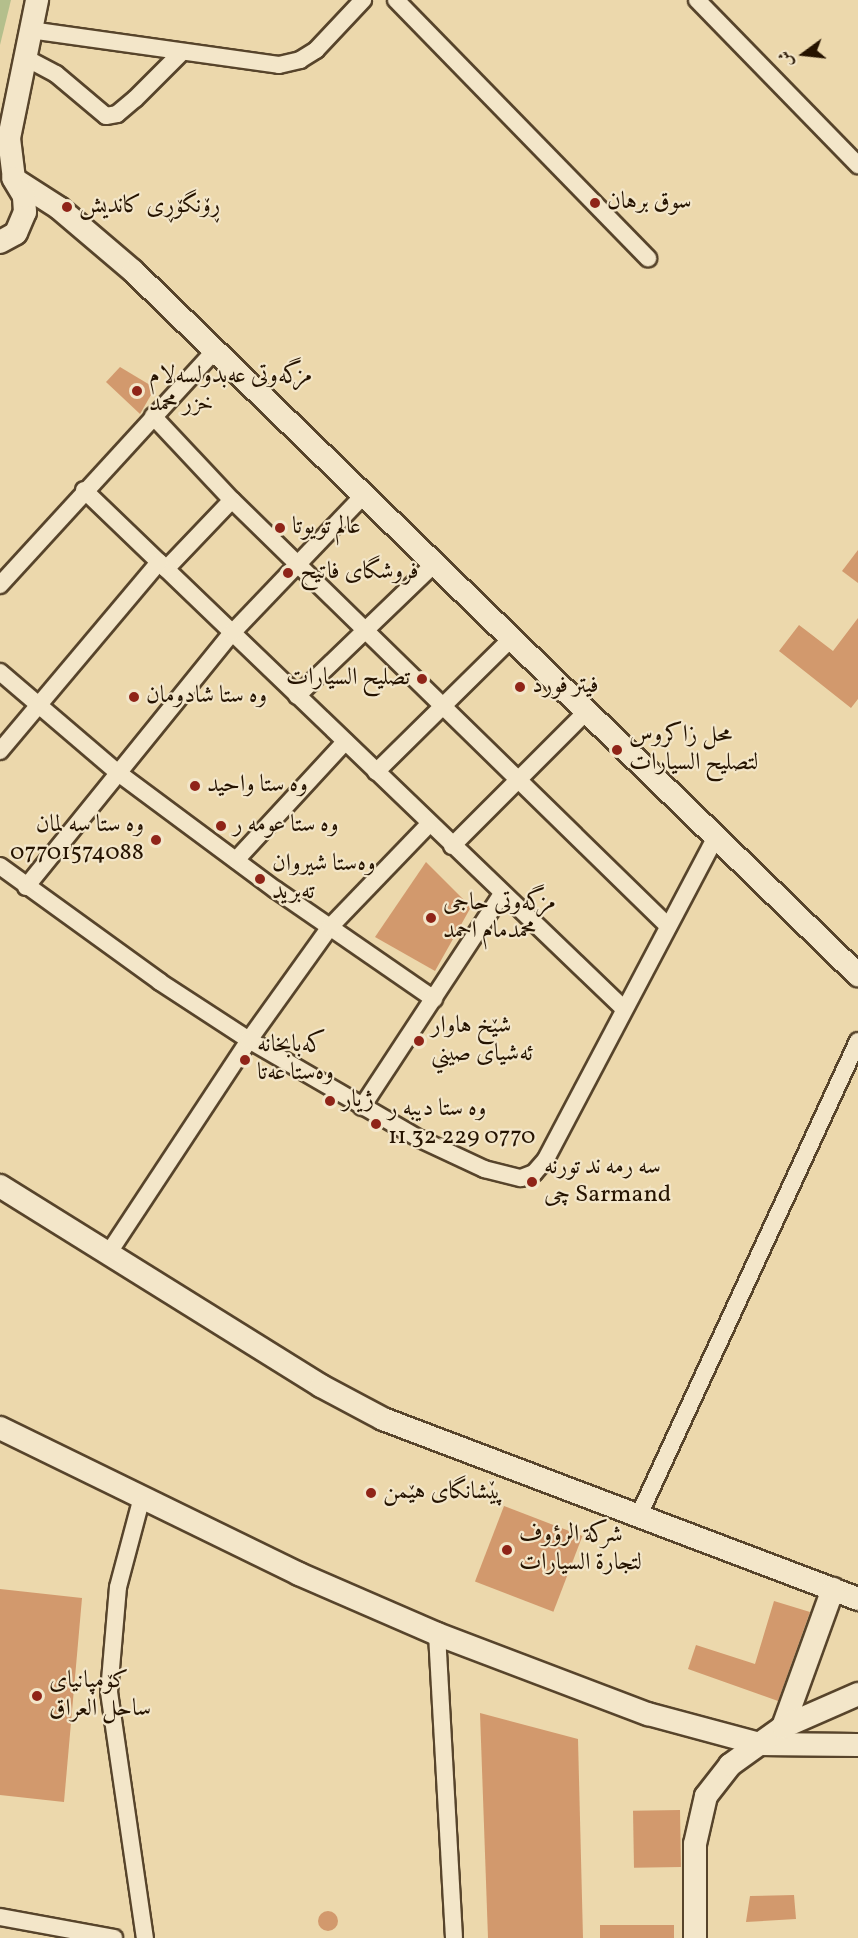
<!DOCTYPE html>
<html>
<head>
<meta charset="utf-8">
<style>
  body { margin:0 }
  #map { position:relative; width:858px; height:1938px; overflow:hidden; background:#ecd8ac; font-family:Vollkorn,Amiri,serif }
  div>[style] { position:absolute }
  .green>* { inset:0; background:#b4bf8c }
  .building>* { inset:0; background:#d2996d; transform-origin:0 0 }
  .round { border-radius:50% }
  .roads { filter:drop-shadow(2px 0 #57442b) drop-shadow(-2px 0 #57442b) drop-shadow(0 2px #57442b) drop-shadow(0 -2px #57442b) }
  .street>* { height:16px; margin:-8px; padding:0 8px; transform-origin:8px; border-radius:8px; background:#f3e6c9 }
  .secondary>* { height:22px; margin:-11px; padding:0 11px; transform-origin:11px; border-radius:11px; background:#f3e6c9 }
  .dots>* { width:16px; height:16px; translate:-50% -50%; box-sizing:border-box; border:3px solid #f3e6c9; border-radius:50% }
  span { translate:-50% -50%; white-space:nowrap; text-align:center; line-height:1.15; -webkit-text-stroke:4.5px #f3e6c9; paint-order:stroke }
  .poi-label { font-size:24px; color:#251300 }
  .left { translate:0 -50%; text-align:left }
  .right { translate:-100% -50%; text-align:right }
  .north { position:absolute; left:774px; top:24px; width:60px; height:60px; -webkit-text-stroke:4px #f3e6c9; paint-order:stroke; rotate:255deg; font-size:16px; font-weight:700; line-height:24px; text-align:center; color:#251300 }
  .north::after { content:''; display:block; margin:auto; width:21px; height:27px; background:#251300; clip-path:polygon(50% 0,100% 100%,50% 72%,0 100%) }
</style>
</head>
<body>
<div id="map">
  <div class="green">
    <div style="clip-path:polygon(0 0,11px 0,0 45px)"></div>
  </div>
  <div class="building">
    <div style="clip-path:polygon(120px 367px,155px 388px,140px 414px,106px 382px)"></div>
    <div style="clip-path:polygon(858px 550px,858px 583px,842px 571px)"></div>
    <div style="clip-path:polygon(858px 618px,858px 699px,851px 708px,779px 651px,799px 625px,833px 651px)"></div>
    <div style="clip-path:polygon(426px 862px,471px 907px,435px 971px,375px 937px)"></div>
    <div style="left:504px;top:1506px;width:84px;height:81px;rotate:21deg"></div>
    <div style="clip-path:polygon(0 1589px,82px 1598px,64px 1802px,0 1795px)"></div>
    <div style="clip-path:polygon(774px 1601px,810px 1612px,778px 1701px,688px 1669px,696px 1645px,755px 1664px)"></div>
    <div style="clip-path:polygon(480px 1713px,578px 1739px,583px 1938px,488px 1938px)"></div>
    <div style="left:680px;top:1810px;width:57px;height:47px;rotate:89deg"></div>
    <div style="clip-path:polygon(794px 1895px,796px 1919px,746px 1922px,750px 1896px)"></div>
    <div class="round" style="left:318px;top:1911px;width:20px;height:20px"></div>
    <div style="left:674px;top:1925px;width:13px;height:74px;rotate:90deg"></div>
  </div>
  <div class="roads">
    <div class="street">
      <div style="left:396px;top:0;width:361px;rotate:45.7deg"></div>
      <div style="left:697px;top:0;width:231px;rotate:45.7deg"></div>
      <div style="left:30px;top:30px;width:251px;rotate:8deg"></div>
      <div style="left:279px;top:65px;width:22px;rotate:-13deg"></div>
      <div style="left:300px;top:60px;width:19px;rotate:-32deg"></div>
      <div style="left:316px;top:50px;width:69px;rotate:-46.8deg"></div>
      <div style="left:24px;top:57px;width:36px;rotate:28deg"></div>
      <div style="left:56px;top:74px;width:65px;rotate:40deg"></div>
      <div style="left:106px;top:116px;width:11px;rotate:-10deg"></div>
      <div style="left:117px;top:114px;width:23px;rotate:-40deg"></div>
      <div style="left:135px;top:99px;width:64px;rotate:-45deg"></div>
      <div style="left:153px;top:416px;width:115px;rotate:46.8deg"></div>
      <div style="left:232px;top:500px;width:610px;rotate:44.34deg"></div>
      <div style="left:84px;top:490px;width:748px;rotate:43.86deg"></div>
      <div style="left:166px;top:569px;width:95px;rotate:-46.3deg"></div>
      <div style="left:0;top:585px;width:320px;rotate:-47.5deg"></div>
      <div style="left:0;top:672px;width:154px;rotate:40.5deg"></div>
      <div style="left:117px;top:772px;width:198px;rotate:36.6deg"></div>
      <div style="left:276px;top:890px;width:192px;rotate:34.6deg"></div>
      <div style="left:297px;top:696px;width:192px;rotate:-43.9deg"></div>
      <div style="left:0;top:751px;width:247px;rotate:-49.9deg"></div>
      <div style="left:376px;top:772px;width:191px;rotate:-44.6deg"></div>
      <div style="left:452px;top:846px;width:191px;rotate:-45deg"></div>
      <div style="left:236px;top:860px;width:161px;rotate:-47.3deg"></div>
      <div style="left:0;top:866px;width:198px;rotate:35.9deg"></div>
      <div style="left:160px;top:982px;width:106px;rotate:33.1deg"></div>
      <div style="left:249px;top:1040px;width:198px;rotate:30.1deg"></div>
      <div style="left:420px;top:1139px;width:71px;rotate:25.1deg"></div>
      <div style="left:484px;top:1169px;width:38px;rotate:14deg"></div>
      <div style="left:521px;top:1178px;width:14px;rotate:-21deg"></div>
      <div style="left:534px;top:1173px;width:18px;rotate:-49deg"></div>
      <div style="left:546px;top:1159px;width:364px;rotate:-62.2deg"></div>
      <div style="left:26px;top:887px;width:327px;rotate:-51deg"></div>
      <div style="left:232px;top:633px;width:191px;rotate:-46.3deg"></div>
      <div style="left:362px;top:1107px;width:255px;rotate:-56.7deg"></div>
      <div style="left:110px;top:1251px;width:253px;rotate:-56.6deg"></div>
      <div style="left:249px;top:1040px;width:139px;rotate:-54.4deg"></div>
      <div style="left:330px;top:927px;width:143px;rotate:-46.1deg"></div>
      <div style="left:142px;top:1497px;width:93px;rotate:104.9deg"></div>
      <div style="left:118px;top:1587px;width:105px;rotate:94.9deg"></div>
      <div style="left:109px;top:1692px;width:249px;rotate:81.7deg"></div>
      <div style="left:639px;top:1515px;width:522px;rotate:-65.2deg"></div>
      <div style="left:437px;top:1634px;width:304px;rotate:86.8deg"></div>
      <div style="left:0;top:1917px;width:116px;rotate:10.4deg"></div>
    </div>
    <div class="secondary">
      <div style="left:14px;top:179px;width:41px;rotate:-97deg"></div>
      <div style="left:9px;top:138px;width:141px;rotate:-78.5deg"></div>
      <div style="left:17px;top:181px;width:50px;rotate:32.7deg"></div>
      <div style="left:59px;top:208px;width:97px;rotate:40.4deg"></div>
      <div style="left:133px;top:271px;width:1011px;rotate:44.16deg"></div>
      <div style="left:0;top:242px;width:18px;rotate:-29deg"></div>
      <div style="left:16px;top:233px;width:23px;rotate:-67deg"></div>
      <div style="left:25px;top:212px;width:16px;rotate:-94deg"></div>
      <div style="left:24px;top:196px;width:21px;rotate:-121deg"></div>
      <div style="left:0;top:1186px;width:378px;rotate:31.9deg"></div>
      <div style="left:321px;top:1386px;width:70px;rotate:28deg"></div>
      <div style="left:383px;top:1419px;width:508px;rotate:20.75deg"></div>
      <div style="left:0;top:1428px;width:333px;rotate:26deg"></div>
      <div style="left:299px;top:1574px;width:150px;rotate:23.5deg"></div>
      <div style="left:437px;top:1634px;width:226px;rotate:20.8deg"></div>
      <div style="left:648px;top:1714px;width:115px;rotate:15.1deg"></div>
      <div style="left:759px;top:1744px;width:99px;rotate:0.6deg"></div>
      <div style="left:783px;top:1727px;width:147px;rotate:-70.1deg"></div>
      <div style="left:695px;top:1938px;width:94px;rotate:-90deg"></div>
      <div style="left:695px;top:1844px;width:49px;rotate:-77.1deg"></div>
      <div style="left:706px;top:1796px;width:39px;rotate:-52deg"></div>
      <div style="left:730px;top:1765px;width:65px;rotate:-35.6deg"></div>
      <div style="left:783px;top:1727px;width:82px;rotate:-23.7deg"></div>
    </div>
  </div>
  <div class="dots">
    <div style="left:595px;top:203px;background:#8f2418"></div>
    <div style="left:67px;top:207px;background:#8f2418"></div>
    <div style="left:137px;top:391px;background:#8f2418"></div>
    <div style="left:280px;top:528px;background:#8f2418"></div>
    <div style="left:288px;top:573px;background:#8f2418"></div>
    <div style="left:422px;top:679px;background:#8f2418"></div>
    <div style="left:520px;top:687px;background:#8f2418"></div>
    <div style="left:134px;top:697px;background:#8f2418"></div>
    <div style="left:617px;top:750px;background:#8f2418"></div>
    <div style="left:195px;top:786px;background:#8f2418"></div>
    <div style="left:221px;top:826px;background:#8f2418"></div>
    <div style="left:156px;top:840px;background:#8f2418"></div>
    <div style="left:260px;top:879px;background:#8f2418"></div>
    <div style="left:431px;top:918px;background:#8f2418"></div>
    <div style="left:419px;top:1041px;background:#8f2418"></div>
    <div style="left:245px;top:1060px;background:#8f2418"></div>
    <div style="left:330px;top:1101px;background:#8f2418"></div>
    <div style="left:376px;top:1124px;background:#8f2418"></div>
    <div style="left:532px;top:1182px;background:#8f2418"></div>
    <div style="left:371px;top:1493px;background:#8f2418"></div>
    <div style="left:507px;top:1550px;background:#8f2418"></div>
    <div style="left:37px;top:1696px;background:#8f2418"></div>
  </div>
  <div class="poi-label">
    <span class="left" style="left:607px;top:203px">سوق برهان</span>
    <span class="left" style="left:79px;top:207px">ڕۆنگۆڕی کاندیش</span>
    <span class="left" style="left:149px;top:391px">مزگەوتی عەبدولسەلام<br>خزر محمد</span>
    <span class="left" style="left:292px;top:528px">عالم تويوتا</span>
    <span class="left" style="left:300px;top:573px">فروشگاى فاتيح</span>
    <span class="right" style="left:410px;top:679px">تصليح السيارات</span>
    <span class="left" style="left:532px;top:687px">فيتر فورد</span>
    <span class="left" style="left:146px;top:697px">وه ستا شادومان</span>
    <span class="left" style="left:629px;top:750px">محل زاكروس<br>لتصليح السيارات</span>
    <span class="left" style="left:207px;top:786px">وه ستا واحید</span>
    <span class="right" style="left:144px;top:840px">وه ستا سه لمان<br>07701574088</span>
    <span class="left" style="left:233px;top:826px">وه ستا عومه ر</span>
    <span class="left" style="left:272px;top:879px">وەستا شیروان<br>تەبرید</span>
    <span class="left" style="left:443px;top:918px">مزگەوتی حاجی<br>محمدمام احمد</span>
    <span class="left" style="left:431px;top:1041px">شێخ هاوار<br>ئەشیای صيني</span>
    <span class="left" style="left:257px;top:1060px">کەبابخانە<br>وەستا عەتا</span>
    <span class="left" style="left:342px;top:1101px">ژیار</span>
    <span class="left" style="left:388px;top:1124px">وه ستا دیبه ر<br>11 32 229 0770</span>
    <span class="left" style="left:544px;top:1182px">سه رمه ند تورنه<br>چی Sarmand</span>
    <span class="left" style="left:383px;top:1493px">پێشانگای هێمن</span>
    <span class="left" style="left:519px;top:1550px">شركة الرؤوف<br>لتجارة السيارات</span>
    <span class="left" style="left:49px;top:1696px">کۆمپانیای<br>ساحل العراق</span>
  </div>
  <div class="north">ش</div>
</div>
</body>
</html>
